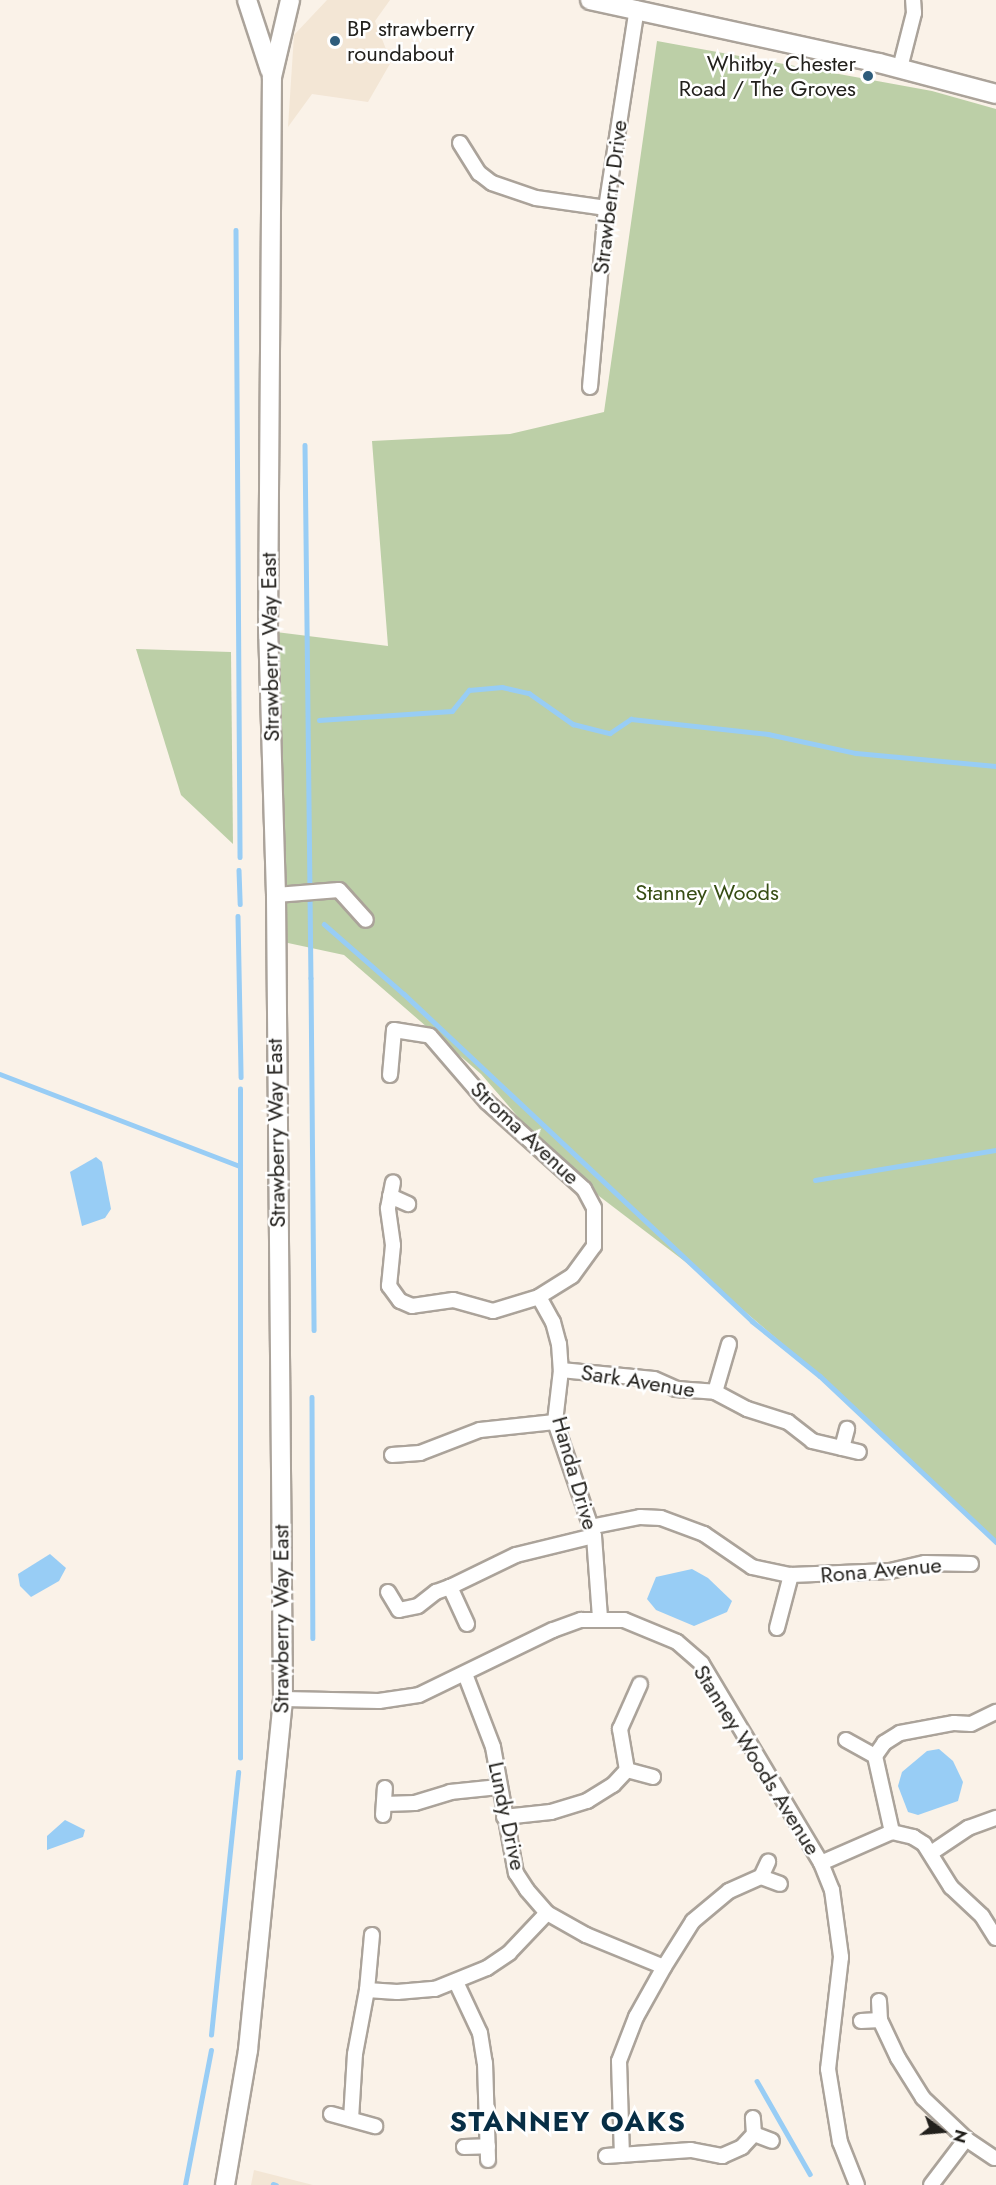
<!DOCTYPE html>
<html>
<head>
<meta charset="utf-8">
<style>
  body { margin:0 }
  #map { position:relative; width:996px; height:2185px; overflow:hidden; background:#faf2e8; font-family:Jost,sans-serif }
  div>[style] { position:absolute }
  .built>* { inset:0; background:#f3e6d5 }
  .green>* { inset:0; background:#bccfa7 }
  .water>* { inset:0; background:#98cdf5 }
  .stream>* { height:4.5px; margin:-2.25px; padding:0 2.25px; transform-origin:2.25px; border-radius:2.25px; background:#98cdf5 }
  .roads { filter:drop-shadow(2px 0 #aba39a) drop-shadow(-2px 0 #aba39a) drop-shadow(0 2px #aba39a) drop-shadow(0 -2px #aba39a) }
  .minor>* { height:14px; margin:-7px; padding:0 7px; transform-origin:7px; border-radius:7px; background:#fff }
  .major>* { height:18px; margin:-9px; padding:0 9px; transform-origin:9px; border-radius:9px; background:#fff }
  .dots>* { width:16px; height:16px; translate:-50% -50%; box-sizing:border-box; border:3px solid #fff; border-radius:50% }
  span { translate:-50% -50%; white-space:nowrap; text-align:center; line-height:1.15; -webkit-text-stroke:5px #fff; paint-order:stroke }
  .poi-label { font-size:22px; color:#22201c }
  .left { translate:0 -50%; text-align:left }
  .right { translate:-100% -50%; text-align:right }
  .street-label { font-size:22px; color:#22201c }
  .park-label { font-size:22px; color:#374d14 }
  .district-label { font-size:28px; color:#072e45; font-weight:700; letter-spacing:1.5px }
  .north { position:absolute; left:912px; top:2101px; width:60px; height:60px; -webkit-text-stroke:4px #fff; paint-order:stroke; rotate:106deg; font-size:16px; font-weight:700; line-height:24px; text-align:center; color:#22201c }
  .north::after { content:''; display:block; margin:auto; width:21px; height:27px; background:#22201c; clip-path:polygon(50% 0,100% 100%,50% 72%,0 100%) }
</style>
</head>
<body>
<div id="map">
  <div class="built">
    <div style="clip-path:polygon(327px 0,390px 0,375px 21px,391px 62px,368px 102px,312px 94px,288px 127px,294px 35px)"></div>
    <div style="clip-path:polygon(254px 2170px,313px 2185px,251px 2185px)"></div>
  </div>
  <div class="green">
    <div style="clip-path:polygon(657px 41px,932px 91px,996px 109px,996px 1542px,820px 1376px,700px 1273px,595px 1193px,526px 1126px,481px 1074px,344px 955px,274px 940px,268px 631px,388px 646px,372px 441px,510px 434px,604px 412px)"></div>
    <div style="clip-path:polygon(136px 649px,231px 652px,233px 844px,181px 795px)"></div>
  </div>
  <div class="water">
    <div style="clip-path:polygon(96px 1157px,102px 1162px,111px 1209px,105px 1218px,82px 1226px,70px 1172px)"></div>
    <div style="clip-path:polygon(50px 1554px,66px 1568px,59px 1581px,31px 1597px,20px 1586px,18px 1574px)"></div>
    <div style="clip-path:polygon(692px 1569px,708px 1578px,732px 1601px,727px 1612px,694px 1626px,656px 1610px,647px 1599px,656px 1577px)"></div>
    <div style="clip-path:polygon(939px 1749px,953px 1761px,963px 1782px,958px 1801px,918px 1815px,908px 1812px,898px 1786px,902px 1772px,927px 1751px)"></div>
    <div style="clip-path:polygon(65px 1820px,85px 1830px,83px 1837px,47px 1850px,47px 1836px)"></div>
  </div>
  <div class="stream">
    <div style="left:236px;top:230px;width:627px;rotate:89.63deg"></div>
    <div style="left:305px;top:445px;width:533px;rotate:89.36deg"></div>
    <div style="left:319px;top:720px;width:133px;rotate:-3.9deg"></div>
    <div style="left:452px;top:711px;width:27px;rotate:-51deg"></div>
    <div style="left:469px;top:690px;width:33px;rotate:-5deg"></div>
    <div style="left:502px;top:687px;width:28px;rotate:13deg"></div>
    <div style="left:529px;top:693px;width:54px;rotate:35.2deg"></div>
    <div style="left:573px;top:724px;width:38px;rotate:14deg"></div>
    <div style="left:610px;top:733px;width:25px;rotate:-34deg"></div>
    <div style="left:631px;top:719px;width:138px;rotate:6.2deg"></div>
    <div style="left:768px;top:734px;width:90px;rotate:12.2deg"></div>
    <div style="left:856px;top:753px;width:141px;rotate:5.3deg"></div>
    <div style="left:239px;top:870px;width:34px;rotate:88deg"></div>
    <div style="left:238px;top:916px;width:161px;rotate:88.9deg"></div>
    <div style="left:324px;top:924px;width:106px;rotate:41.2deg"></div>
    <div style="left:404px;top:994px;width:478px;rotate:43.2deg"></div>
    <div style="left:752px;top:1321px;width:87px;rotate:39deg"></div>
    <div style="left:820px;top:1376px;width:242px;rotate:43.3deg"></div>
    <div style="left:311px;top:978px;width:352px;rotate:89.5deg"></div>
    <div style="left:0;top:1074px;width:257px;rotate:21deg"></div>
    <div style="left:240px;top:1166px;width:77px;rotate:-90deg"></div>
    <div style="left:815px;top:1180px;width:183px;rotate:-9.4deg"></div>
    <div style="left:312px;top:1397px;width:241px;rotate:89.8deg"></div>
    <div style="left:240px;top:1758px;width:592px;rotate:-90deg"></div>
    <div style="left:211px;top:2035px;width:264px;rotate:-84.1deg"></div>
    <div style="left:757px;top:2081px;width:107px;rotate:60.3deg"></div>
    <div style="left:273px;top:2184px;width:3px;rotate:18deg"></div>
    <div style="left:185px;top:2185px;width:137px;rotate:-79.1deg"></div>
  </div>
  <div class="roads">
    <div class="minor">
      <div style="left:900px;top:68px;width:57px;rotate:-75.7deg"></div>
      <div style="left:914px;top:13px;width:13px;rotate:-94deg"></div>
      <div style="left:460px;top:143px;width:36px;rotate:58deg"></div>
      <div style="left:479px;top:173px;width:16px;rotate:38deg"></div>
      <div style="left:492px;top:183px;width:46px;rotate:18.8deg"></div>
      <div style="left:536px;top:198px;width:71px;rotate:8.1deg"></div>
      <div style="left:590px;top:387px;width:180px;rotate:-84.9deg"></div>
      <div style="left:606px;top:208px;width:202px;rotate:-81.2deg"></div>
      <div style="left:276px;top:895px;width:63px;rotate:-4.5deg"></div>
      <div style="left:339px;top:890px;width:40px;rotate:48deg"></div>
      <div style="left:390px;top:1075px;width:45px;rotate:-84.9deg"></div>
      <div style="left:394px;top:1030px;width:36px;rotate:9deg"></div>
      <div style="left:430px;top:1036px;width:87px;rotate:49.2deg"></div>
      <div style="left:487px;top:1102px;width:130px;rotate:41.9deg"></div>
      <div style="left:584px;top:1189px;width:21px;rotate:62deg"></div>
      <div style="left:594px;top:1208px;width:38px;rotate:90deg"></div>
      <div style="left:594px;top:1246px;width:37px;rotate:126deg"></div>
      <div style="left:572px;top:1276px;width:39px;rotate:148deg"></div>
      <div style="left:539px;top:1297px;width:48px;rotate:163.1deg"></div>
      <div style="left:493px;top:1311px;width:41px;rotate:-164.6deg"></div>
      <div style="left:453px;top:1300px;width:41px;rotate:171.7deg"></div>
      <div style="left:412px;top:1306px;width:13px;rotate:-157deg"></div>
      <div style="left:400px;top:1301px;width:19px;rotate:-126deg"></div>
      <div style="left:389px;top:1286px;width:41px;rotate:-84.4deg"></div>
      <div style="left:393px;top:1245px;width:37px;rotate:-98deg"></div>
      <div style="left:388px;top:1208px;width:26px;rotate:-79deg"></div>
      <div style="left:390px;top:1196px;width:20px;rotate:24deg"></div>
      <div style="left:539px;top:1297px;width:29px;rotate:61deg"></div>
      <div style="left:553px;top:1322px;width:23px;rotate:75deg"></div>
      <div style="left:559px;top:1344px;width:26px;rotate:86deg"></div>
      <div style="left:561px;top:1370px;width:52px;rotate:96.6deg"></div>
      <div style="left:555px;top:1422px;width:120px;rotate:71.1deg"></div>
      <div style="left:594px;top:1536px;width:82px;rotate:85.8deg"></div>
      <div style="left:561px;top:1370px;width:93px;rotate:5.5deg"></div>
      <div style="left:654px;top:1379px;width:24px;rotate:24deg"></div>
      <div style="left:676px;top:1389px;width:39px;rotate:4deg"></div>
      <div style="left:715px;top:1392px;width:50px;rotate:-73.7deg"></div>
      <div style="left:715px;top:1392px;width:36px;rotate:28deg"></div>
      <div style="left:747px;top:1409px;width:43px;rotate:17.6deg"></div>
      <div style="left:788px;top:1422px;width:31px;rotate:38deg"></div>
      <div style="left:812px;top:1441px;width:48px;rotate:13.2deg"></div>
      <div style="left:842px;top:1448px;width:20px;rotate:-75deg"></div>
      <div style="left:392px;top:1455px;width:28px;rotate:-4deg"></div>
      <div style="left:420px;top:1453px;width:64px;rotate:-21deg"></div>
      <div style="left:480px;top:1430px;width:75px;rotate:-6.1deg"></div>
      <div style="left:590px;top:1527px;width:51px;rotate:-11.3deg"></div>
      <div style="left:640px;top:1517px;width:21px;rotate:3deg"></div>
      <div style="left:661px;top:1518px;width:46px;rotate:20.4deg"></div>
      <div style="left:704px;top:1534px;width:58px;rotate:34.5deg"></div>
      <div style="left:752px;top:1567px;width:40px;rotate:12deg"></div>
      <div style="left:791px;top:1575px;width:99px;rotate:-2.3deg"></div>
      <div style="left:890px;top:1571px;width:36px;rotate:-13deg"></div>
      <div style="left:925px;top:1563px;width:46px;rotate:1.2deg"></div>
      <div style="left:388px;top:1592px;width:21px;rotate:59deg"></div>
      <div style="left:399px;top:1610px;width:19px;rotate:-12deg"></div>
      <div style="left:418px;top:1606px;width:23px;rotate:-38deg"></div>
      <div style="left:436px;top:1592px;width:15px;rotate:-20deg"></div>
      <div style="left:467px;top:1624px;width:41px;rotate:-114.7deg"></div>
      <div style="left:450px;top:1587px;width:73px;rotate:-25.9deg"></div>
      <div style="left:516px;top:1555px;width:80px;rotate:-13.7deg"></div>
      <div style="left:777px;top:1628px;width:55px;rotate:-75.2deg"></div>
      <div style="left:465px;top:1674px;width:78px;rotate:69deg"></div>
      <div style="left:493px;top:1747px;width:128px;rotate:79.7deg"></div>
      <div style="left:516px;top:1873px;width:20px;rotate:57deg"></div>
      <div style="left:527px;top:1890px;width:30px;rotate:49deg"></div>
      <div style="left:547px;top:1913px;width:45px;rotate:29.4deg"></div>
      <div style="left:586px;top:1935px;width:84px;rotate:22.3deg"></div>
      <div style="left:664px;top:1967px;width:57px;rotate:119.2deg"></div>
      <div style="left:636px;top:2017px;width:47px;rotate:111.1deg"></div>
      <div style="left:619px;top:2061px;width:94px;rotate:88.2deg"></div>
      <div style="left:283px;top:1699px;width:96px;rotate:1.2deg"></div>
      <div style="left:379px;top:1701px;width:40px;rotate:-8.5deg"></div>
      <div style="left:419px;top:1695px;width:149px;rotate:-25.9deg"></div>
      <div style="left:553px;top:1630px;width:30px;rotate:-20deg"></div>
      <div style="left:581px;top:1620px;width:43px"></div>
      <div style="left:624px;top:1620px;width:57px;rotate:22.5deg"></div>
      <div style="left:677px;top:1642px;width:33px;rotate:41deg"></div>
      <div style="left:702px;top:1664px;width:232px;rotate:59.1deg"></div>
      <div style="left:821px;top:1863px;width:29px;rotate:68deg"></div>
      <div style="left:832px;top:1890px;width:68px;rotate:82.3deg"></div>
      <div style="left:841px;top:1957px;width:113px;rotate:96.6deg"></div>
      <div style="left:828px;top:2069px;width:74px;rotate:80.7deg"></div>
      <div style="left:840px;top:2142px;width:46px;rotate:68.4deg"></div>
      <div style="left:846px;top:1740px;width:33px;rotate:29deg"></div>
      <div style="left:875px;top:1756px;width:78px;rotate:77.4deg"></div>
      <div style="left:875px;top:1756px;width:16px;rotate:-55deg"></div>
      <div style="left:884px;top:1743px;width:19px;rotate:-32deg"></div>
      <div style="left:900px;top:1733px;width:55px;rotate:-10.5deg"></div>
      <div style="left:954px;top:1723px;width:17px;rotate:3deg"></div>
      <div style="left:971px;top:1724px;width:28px;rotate:-26deg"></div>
      <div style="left:627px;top:1770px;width:42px;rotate:-99.7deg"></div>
      <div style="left:620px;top:1729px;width:49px;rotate:-66deg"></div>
      <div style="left:384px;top:1804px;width:31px;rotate:-2deg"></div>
      <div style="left:415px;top:1803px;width:37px;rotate:-17deg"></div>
      <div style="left:450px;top:1792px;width:49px;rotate:-5.8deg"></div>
      <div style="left:383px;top:1815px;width:27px;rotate:-86deg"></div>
      <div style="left:504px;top:1817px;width:47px;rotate:-6.1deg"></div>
      <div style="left:551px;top:1812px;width:38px;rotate:-17deg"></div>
      <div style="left:587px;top:1801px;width:31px;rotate:-32deg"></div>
      <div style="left:613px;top:1785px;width:21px;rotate:-47deg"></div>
      <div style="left:627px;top:1770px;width:27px;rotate:15deg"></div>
      <div style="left:931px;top:1853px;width:45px;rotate:-34deg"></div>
      <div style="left:968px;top:1828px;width:30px;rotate:-20deg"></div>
      <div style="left:821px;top:1863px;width:77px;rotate:-23.6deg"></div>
      <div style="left:892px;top:1832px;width:22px;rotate:13deg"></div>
      <div style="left:913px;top:1837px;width:13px;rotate:32deg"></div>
      <div style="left:924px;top:1844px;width:51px;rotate:57.9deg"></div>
      <div style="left:951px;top:1887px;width:42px;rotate:43.1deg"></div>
      <div style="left:982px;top:1916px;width:26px;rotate:58deg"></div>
      <div style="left:761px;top:1877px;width:20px;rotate:20deg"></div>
      <div style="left:372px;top:1935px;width:55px;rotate:95.2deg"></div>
      <div style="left:367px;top:1990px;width:30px;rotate:4deg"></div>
      <div style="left:397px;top:1992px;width:38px;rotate:-5deg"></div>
      <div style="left:435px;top:1989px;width:56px;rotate:-22deg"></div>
      <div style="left:487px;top:1968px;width:27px;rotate:-34deg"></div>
      <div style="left:509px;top:1953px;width:55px;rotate:-46.5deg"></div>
      <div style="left:664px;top:1967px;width:54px;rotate:-57.8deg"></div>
      <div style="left:693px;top:1921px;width:47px;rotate:-39.8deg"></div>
      <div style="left:729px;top:1891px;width:35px;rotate:-24deg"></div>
      <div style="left:761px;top:1877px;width:17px;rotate:-65deg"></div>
      <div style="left:456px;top:1982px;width:56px;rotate:64.8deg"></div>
      <div style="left:480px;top:2033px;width:30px;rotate:81deg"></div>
      <div style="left:485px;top:2063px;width:97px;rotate:88.2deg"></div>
      <div style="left:879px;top:2001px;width:19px;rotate:87deg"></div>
      <div style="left:880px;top:2020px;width:42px;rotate:64.7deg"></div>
      <div style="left:898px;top:2058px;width:47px;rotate:58deg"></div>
      <div style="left:923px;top:2098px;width:59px;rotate:43.6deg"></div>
      <div style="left:966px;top:2139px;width:34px;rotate:34deg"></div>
      <div style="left:861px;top:2021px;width:19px;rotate:-3deg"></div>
      <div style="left:331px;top:2114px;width:46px;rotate:15.3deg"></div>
      <div style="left:351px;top:2119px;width:65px;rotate:-86.5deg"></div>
      <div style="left:355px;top:2054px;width:65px;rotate:-79.4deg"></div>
      <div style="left:754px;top:2134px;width:19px;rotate:21deg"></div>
      <div style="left:464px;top:2147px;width:24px;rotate:-2deg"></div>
      <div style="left:606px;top:2156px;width:85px;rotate:-4deg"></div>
      <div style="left:691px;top:2150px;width:32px;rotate:11deg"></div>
      <div style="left:722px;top:2156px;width:22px;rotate:-24deg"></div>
      <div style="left:742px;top:2147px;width:18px;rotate:-47deg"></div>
      <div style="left:754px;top:2134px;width:16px;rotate:-94deg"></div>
      <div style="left:931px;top:2185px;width:58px;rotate:-52.7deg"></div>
    </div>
    <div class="major">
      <div style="left:247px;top:0;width:74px;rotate:71.8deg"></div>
      <div style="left:590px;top:0;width:296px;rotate:12.3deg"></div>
      <div style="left:879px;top:63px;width:121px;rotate:14.8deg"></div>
      <div style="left:225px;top:2185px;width:137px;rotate:-80.3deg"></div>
      <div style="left:248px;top:2050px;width:353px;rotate:-84.3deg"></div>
      <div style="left:283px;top:1699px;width:804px;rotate:-90.5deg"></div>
      <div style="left:276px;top:895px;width:264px;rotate:-91.7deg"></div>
      <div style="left:268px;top:631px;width:554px;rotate:-89.59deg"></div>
      <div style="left:272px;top:77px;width:79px;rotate:-76.8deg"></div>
    </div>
  </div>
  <div class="dots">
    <div style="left:335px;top:41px;background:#2e5c7b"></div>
    <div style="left:868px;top:76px;background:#2e5c7b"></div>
  </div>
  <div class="poi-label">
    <span class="left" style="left:347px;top:41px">BP strawberry<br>roundabout</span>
    <span class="right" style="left:856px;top:76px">Whitby, Chester<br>Road / The Groves</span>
  </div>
  <div class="street-label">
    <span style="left:610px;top:197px;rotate:-83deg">Strawberry Drive</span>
    <span style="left:270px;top:647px;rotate:-91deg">Strawberry Way East</span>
    <span style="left:276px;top:1133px;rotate:-91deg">Strawberry Way East</span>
    <span style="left:525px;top:1133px;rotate:43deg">Stroma Avenue</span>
    <span style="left:638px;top:1381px;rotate:9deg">Sark Avenue</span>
    <span style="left:575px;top:1473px;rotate:74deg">Handa Drive</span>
    <span style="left:881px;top:1570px;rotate:-5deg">Rona Avenue</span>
    <span style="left:281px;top:1619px;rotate:-90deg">Strawberry Way East</span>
    <span style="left:757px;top:1760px;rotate:58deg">Stanney Woods Avenue</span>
    <span style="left:507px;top:1816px;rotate:78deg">Lundy Drive</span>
  </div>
  <div class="park-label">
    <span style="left:707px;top:893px">Stanney Woods</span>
  </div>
  <div class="district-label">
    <span style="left:568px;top:2122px">STANNEY OAKS</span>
  </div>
  <div class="north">N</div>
</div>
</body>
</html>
